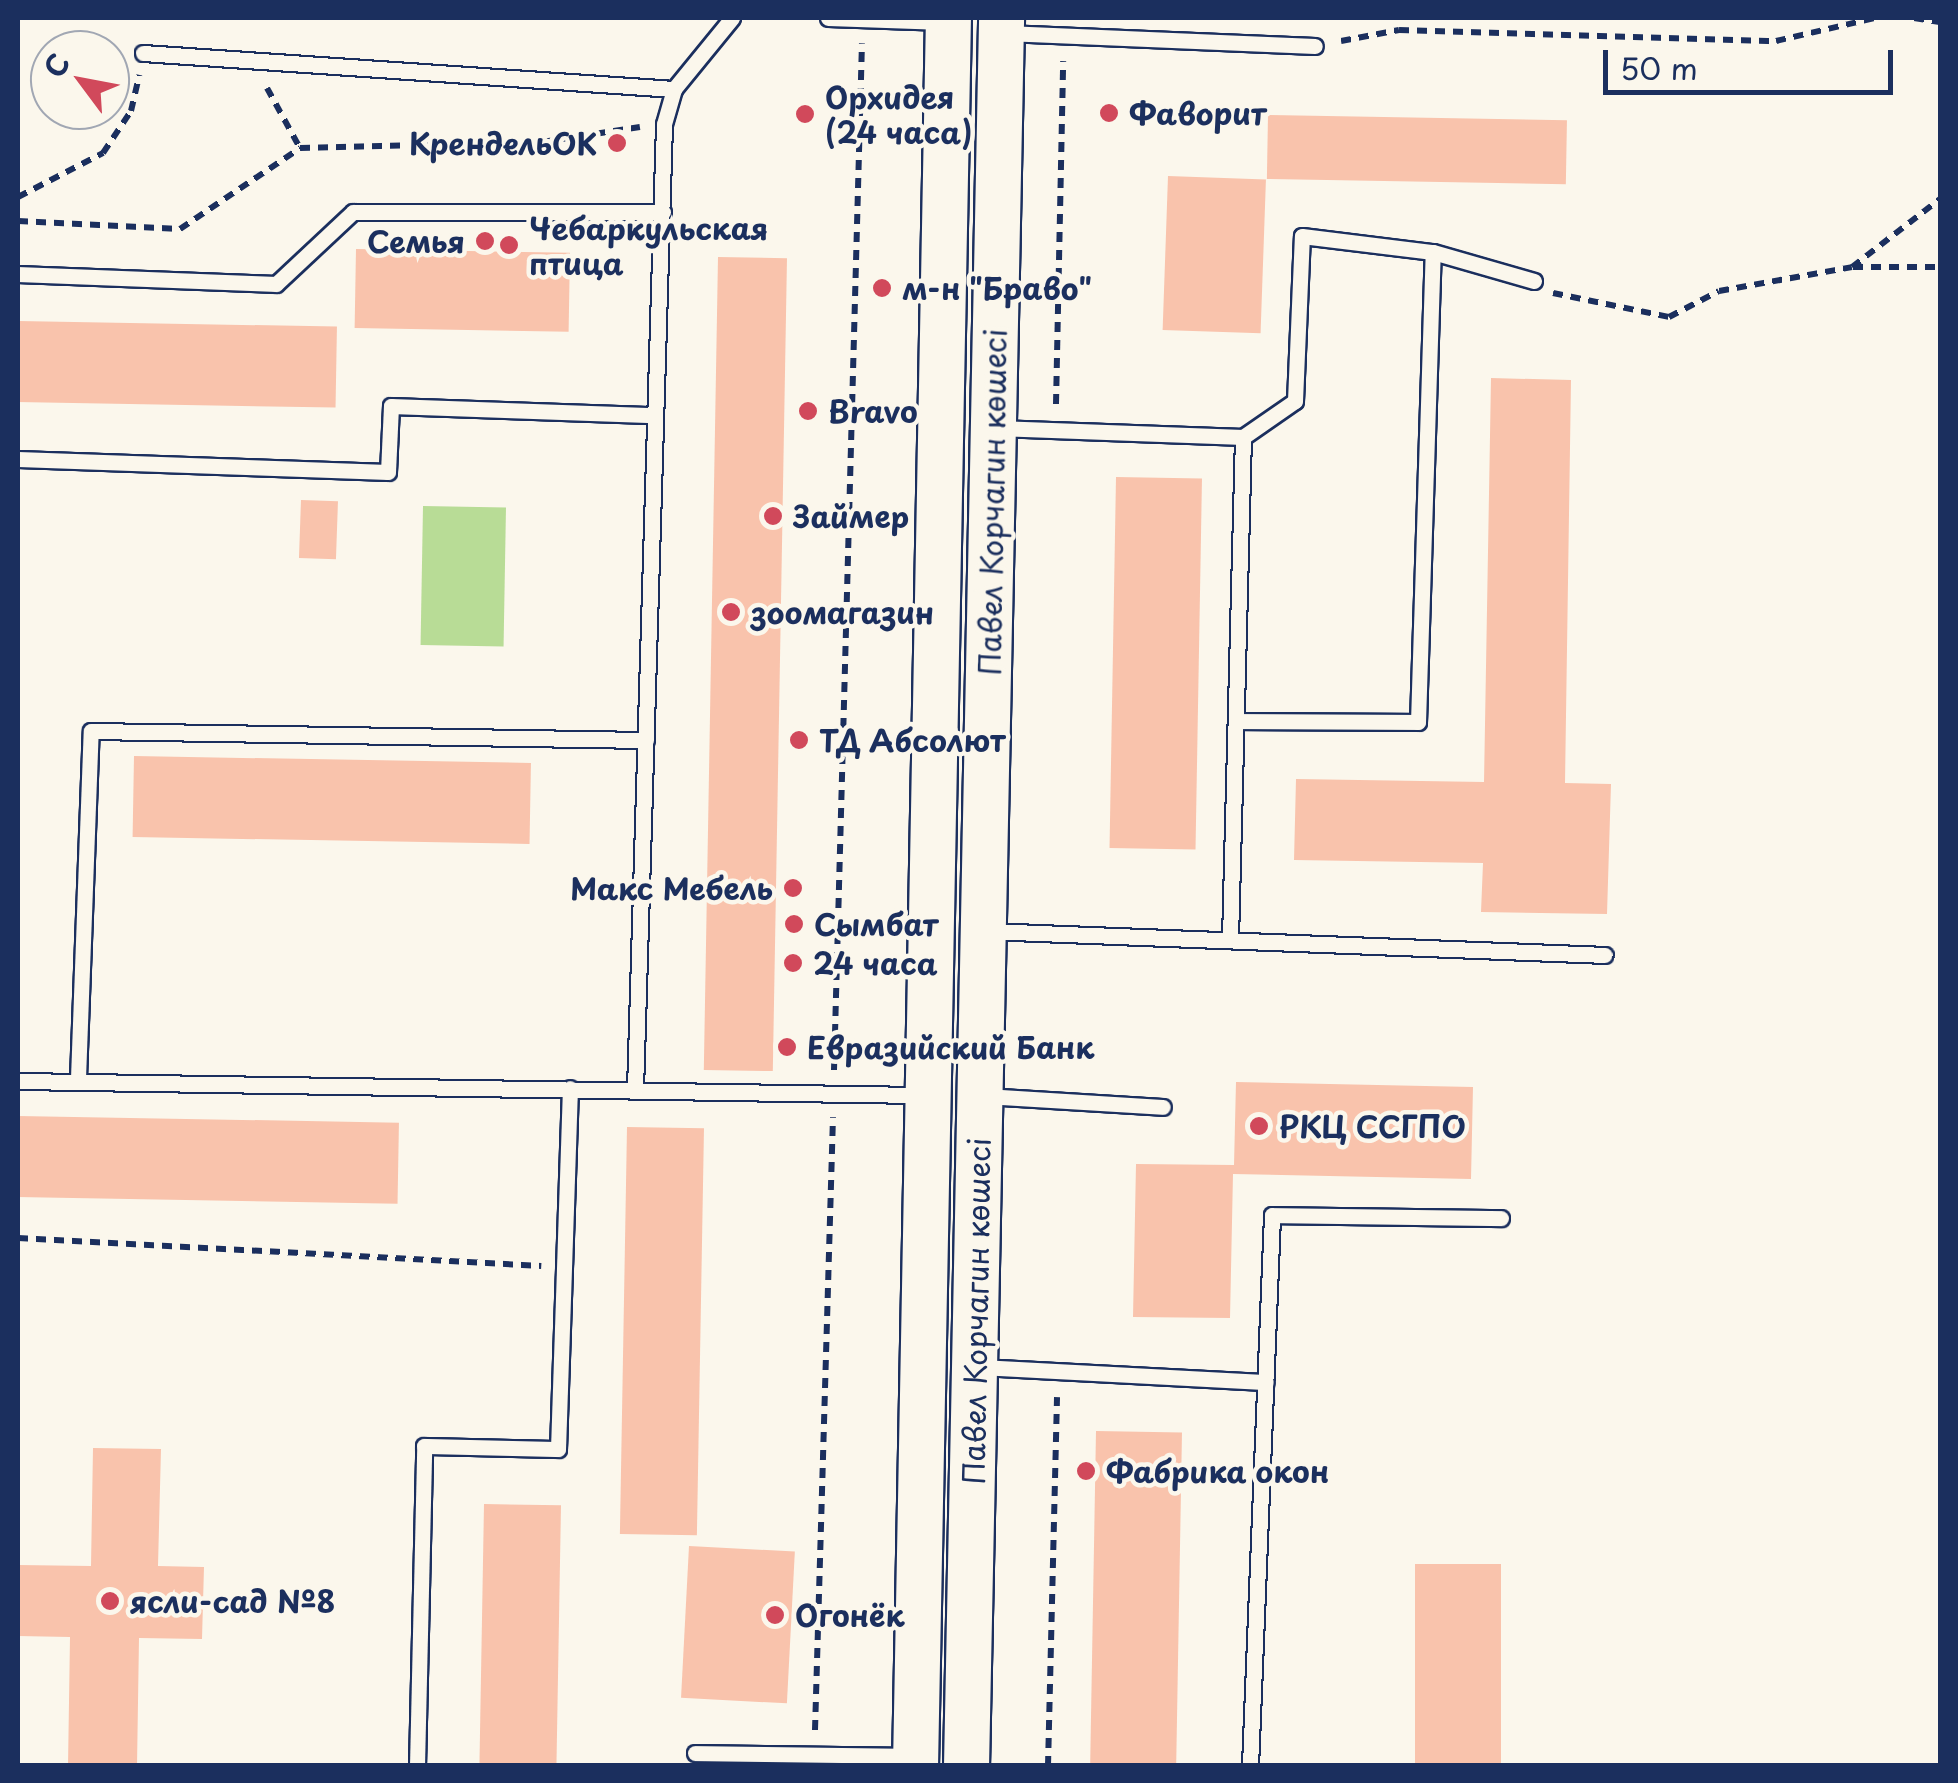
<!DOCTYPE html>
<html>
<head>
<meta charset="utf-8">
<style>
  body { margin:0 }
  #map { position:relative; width:1958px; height:1783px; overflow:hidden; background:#fbf7ec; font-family:"Playpen Sans",sans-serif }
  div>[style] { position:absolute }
  .green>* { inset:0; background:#b8dc96; transform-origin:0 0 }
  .building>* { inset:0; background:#f9c3ac; transform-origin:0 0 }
  .path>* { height:6px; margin-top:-3px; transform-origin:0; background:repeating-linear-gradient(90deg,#1b2f5e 0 10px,transparent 0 18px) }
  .roads { filter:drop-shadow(2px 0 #1b2f5e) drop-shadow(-2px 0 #1b2f5e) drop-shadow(0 2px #1b2f5e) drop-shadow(0 -2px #1b2f5e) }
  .lane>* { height:15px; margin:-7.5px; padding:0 7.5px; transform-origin:7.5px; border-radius:7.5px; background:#fbf7ec }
  .secondary>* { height:45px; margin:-22.5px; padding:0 22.5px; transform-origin:22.5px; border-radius:22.5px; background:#fbf7ec }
  .dots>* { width:28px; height:28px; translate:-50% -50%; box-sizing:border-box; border:5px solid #fbf7ec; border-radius:50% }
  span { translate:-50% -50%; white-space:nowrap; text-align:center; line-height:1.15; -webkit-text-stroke:9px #fbf7ec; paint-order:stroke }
  .poi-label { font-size:30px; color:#1b2f5e; font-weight:700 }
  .left { translate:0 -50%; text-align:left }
  .right { translate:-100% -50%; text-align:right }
  .street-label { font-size:30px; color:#1b2f5e }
  .frame { position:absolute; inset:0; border:20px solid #1b2f5e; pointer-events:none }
  .north { position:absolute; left:30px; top:30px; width:100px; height:100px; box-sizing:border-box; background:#fbf7ec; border:2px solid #a1a7b3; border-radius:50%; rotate:302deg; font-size:28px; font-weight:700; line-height:40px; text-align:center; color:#1b2f5e }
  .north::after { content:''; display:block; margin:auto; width:35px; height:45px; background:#d1495b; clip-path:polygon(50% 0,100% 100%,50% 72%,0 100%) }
  .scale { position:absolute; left:1603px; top:50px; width:290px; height:45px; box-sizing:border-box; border:5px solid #1b2f5e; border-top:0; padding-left:12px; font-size:30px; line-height:35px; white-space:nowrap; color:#1b2f5e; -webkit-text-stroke:8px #fbf7ec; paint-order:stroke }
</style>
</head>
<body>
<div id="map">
  <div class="green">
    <div style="left:423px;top:506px;width:83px;height:139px;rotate:1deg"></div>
  </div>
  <div class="building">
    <div style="left:1268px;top:115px;width:299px;height:64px;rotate:1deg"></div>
    <div style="left:1168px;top:176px;width:98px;height:154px;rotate:2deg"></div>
    <div style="left:356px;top:249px;width:214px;height:79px;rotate:1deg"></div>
    <div style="left:718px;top:257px;width:69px;height:813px;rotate:1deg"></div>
    <div style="left:18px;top:321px;width:319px;height:81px;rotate:1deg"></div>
    <div style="clip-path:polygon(1491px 378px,1571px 380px,1565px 783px,1611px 784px,1607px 914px,1481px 912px,1483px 863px,1294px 860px,1296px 779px,1484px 782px)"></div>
    <div style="left:1116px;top:477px;width:86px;height:371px;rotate:1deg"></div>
    <div style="left:301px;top:500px;width:37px;height:58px;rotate:2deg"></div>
    <div style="left:134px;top:756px;width:397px;height:81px;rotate:1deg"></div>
    <div style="clip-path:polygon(1236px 1082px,1473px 1087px,1471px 1179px,1233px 1174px,1230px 1318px,1133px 1317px,1136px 1164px,1234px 1165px)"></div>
    <div style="left:18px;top:1116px;width:381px;height:81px;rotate:1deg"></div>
    <div style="left:627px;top:1127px;width:77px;height:407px;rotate:1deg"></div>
    <div style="left:1096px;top:1431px;width:86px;height:335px;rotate:1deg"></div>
    <div style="clip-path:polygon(93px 1448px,161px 1449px,158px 1566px,204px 1567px,202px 1639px,139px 1638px,137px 1766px,68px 1766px,70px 1637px,18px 1636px,18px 1565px,91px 1566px)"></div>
    <div style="left:484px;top:1504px;width:77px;height:262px;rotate:1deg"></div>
    <div style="left:689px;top:1546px;width:106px;height:152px;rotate:3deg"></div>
    <div style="left:1415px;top:1564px;width:86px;height:202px"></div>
  </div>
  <div class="path">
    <div style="left:1914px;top:18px;width:26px;rotate:9deg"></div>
    <div style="left:1341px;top:41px;width:59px;rotate:-10.7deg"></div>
    <div style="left:1399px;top:30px;width:377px;rotate:1.7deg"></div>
    <div style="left:1776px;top:41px;width:102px;rotate:-13.1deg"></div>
    <div style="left:267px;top:88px;width:68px;rotate:61.2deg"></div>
    <div style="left:18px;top:197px;width:96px;rotate:-27.4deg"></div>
    <div style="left:103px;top:153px;width:50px;rotate:-56.3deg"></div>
    <div style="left:131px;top:111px;width:37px;rotate:-77deg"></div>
    <div style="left:18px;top:221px;width:162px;rotate:2.8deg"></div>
    <div style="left:180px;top:229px;width:145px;rotate:-34deg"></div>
    <div style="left:300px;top:148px;width:242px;rotate:-1.4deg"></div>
    <div style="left:542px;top:142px;width:99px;rotate:-8.7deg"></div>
    <div style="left:1853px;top:267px;width:87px"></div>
    <div style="left:1553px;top:293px;width:118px;rotate:11.7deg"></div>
    <div style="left:1669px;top:317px;width:56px;rotate:-27.5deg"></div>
    <div style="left:1719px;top:291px;width:135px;rotate:-10.2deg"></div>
    <div style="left:1852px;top:267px;width:111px;rotate:-37.7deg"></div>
    <div style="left:1056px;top:404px;width:343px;rotate:-88.8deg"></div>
    <div style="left:834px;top:1070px;width:1027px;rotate:-88.44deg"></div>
    <div style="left:18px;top:1238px;width:524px;rotate:3.06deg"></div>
    <div style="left:815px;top:1730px;width:613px;rotate:-88.32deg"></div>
    <div style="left:1048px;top:1766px;width:369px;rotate:-88.6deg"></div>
  </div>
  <div class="roads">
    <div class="lane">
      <div style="left:828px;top:18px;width:116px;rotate:2deg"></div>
      <div style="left:1005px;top:33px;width:310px;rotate:2.4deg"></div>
      <div style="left:143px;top:53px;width:532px;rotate:3.88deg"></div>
      <div style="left:18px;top:274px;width:258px;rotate:2.2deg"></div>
      <div style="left:276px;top:284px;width:105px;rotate:-43.1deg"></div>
      <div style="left:353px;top:212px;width:310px"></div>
      <div style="left:997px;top:428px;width:246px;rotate:2.1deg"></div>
      <div style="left:18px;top:459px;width:370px;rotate:2deg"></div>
      <div style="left:388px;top:472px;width:66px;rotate:-87.4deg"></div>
      <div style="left:391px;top:406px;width:263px;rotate:2deg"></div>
      <div style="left:1236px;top:721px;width:182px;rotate:0.3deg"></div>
      <div style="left:1418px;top:722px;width:470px;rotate:-88.2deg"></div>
      <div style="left:987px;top:931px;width:618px;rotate:2.22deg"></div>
      <div style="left:1230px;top:939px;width:502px;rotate:-88.52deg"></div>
      <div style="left:1243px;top:437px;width:63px;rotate:-34.7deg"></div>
      <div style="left:1295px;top:401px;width:165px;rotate:-87.6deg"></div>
      <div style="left:1302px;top:236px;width:132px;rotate:7deg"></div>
      <div style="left:1433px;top:252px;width:105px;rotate:16deg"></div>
      <div style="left:78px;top:1078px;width:347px;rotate:-87.9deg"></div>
      <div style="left:91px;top:731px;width:555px;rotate:0.93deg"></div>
      <div style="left:18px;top:1081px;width:905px;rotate:0.89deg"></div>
      <div style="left:635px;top:1090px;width:966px;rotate:-88.28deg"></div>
      <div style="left:664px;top:124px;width:36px;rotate:-74deg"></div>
      <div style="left:674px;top:89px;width:92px;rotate:-50.8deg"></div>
      <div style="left:984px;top:1096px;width:179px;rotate:3.5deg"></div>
      <div style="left:978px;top:1367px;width:288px;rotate:3deg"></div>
      <div style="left:695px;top:1753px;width:216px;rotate:0.8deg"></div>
      <div style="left:417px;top:1766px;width:320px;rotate:-88.7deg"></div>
      <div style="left:424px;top:1446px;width:134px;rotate:1.3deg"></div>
      <div style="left:558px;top:1449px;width:361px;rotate:-88.1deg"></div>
      <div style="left:1250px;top:1766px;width:551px;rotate:-87.71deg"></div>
      <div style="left:1272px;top:1215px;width:229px;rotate:0.8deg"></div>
    </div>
    <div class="secondary">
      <div style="left:915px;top:1766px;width:1748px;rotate:-88.92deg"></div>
      <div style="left:966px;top:1766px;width:1748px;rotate:-88.85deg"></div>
    </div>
  </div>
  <div class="dots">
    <div style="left:1109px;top:113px;background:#d1495b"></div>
    <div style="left:805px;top:114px;background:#d1495b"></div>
    <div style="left:617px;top:143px;background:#d1495b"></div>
    <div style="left:485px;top:241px;background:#d1495b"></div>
    <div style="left:509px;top:245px;background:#d1495b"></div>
    <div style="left:882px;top:288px;background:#d1495b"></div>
    <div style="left:808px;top:411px;background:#d1495b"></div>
    <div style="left:773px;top:516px;background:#d1495b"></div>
    <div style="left:731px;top:612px;background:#d1495b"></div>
    <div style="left:799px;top:740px;background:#d1495b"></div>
    <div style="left:793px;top:888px;background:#d1495b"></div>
    <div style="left:794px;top:924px;background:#d1495b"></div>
    <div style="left:793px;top:963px;background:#d1495b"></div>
    <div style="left:787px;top:1047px;background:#d1495b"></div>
    <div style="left:1259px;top:1126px;background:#d1495b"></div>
    <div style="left:1086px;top:1471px;background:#d1495b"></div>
    <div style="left:110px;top:1601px;background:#d1495b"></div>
    <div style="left:775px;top:1615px;background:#d1495b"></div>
  </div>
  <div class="poi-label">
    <span class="left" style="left:825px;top:114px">Орхидея<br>(24 часа)</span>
    <span class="left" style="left:1129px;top:113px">Фаворит</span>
    <span class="right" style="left:597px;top:143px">КрендельОК</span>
    <span class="left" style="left:529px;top:245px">Чебаркульская<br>птица</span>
    <span class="right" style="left:465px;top:241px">Семья</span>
    <span class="left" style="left:902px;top:288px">м-н "Браво"</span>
    <span class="left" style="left:828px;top:411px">Bravo</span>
    <span class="left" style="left:793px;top:516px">Займер</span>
    <span class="left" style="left:751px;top:612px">зоомагазин</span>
    <span class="left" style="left:819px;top:740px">ТД Абсолют</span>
    <span class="right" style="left:773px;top:888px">Макс Мебель</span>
    <span class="left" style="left:814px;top:924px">Сымбат</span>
    <span class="left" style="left:813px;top:963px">24 часа</span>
    <span class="left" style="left:807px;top:1047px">Евразийский Банк</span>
    <span class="left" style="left:1279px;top:1126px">РКЦ ССГПО</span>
    <span class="left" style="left:1106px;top:1471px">Фабрика окон</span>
    <span class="left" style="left:130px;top:1601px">ясли-сад №8</span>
    <span class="left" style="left:795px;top:1615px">Огонёк</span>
  </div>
  <div class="street-label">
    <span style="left:992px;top:502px;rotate:-89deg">Павел Корчагин көшесі</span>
    <span style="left:976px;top:1311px;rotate:-89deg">Павел Корчагин көшесі</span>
  </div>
  <div class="frame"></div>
  <div class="north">С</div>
  <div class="scale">50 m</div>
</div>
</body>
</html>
